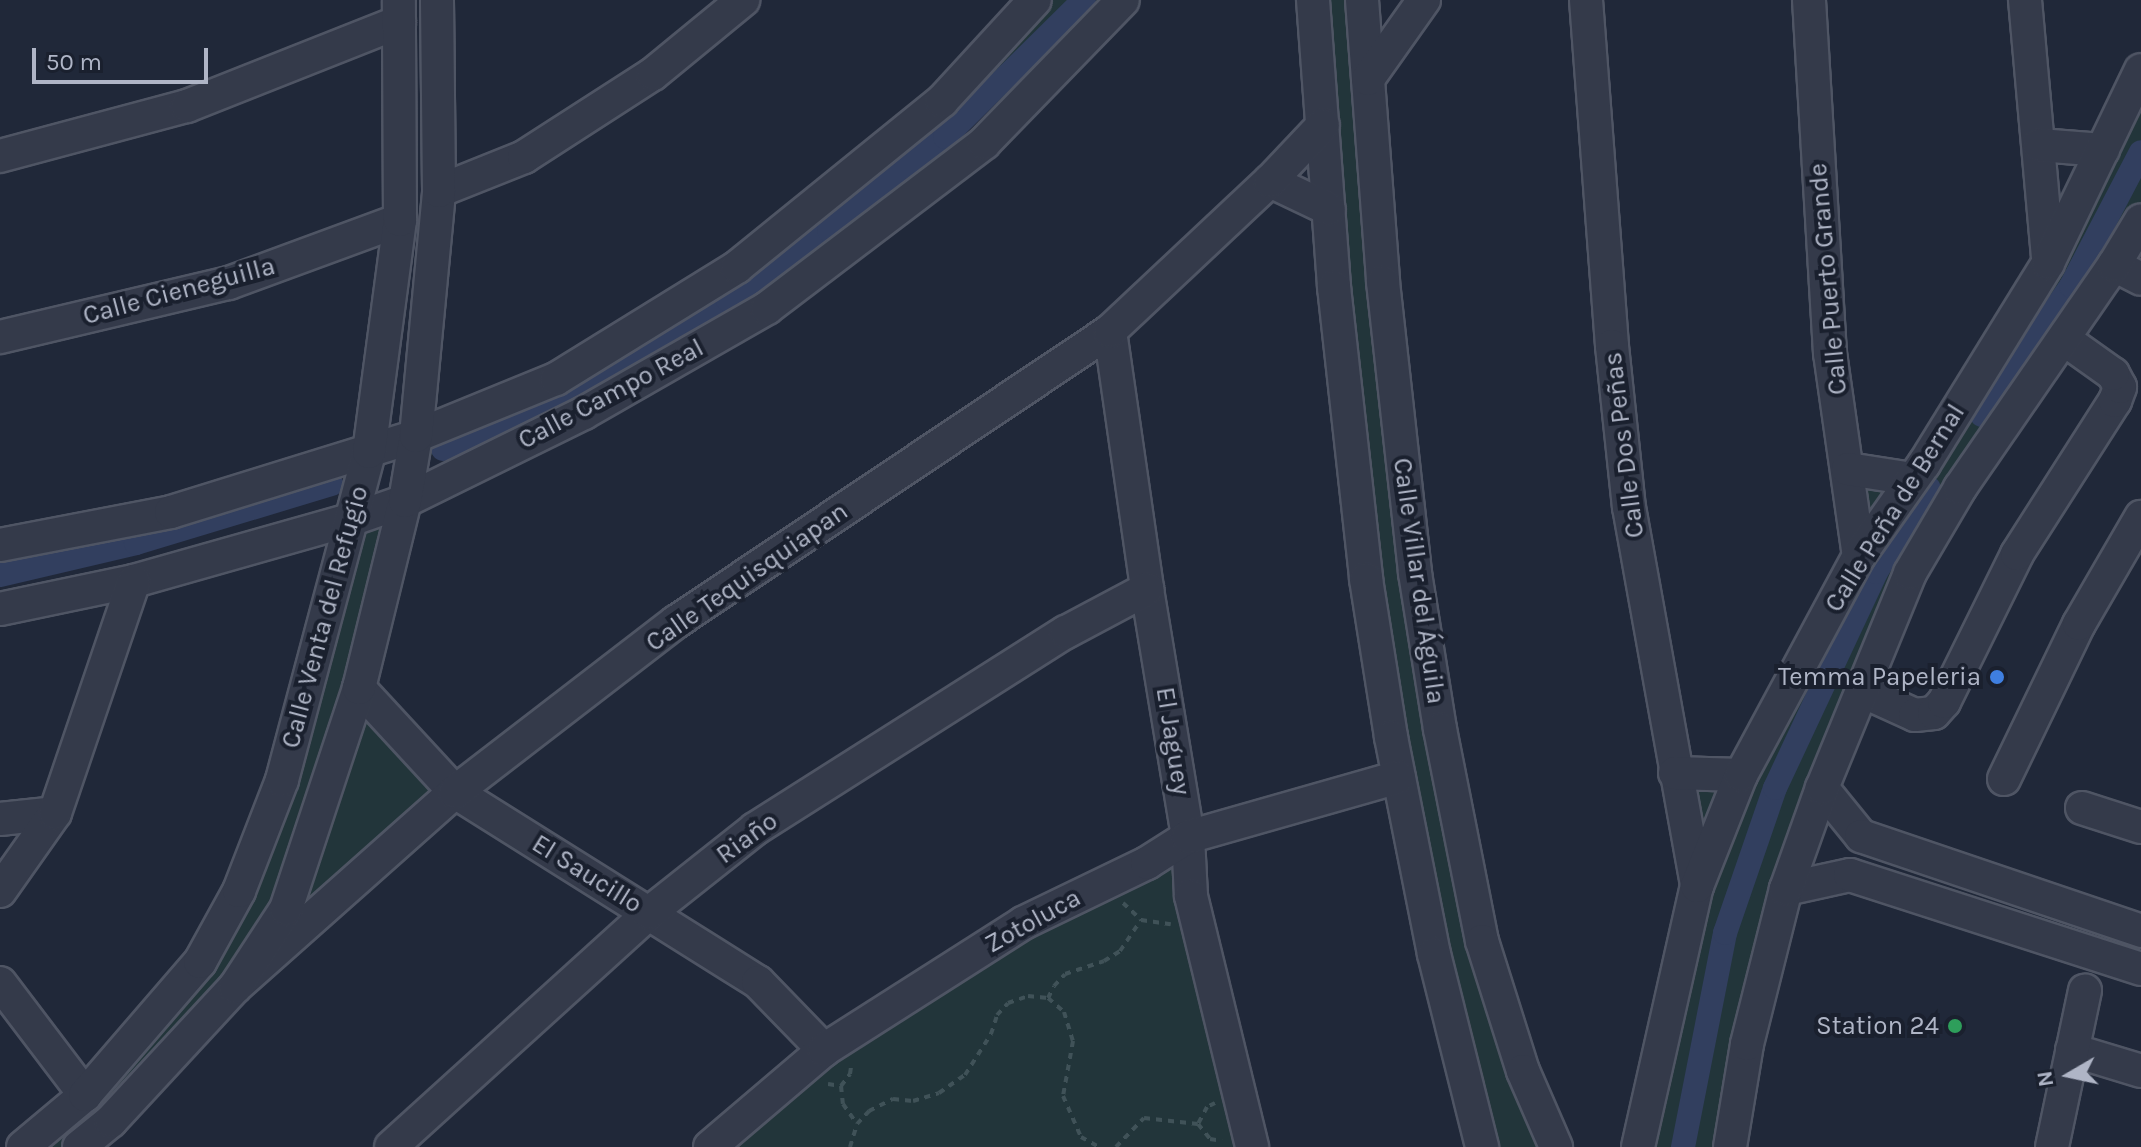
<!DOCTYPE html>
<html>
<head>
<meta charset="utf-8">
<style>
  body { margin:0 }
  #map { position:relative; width:2141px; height:1147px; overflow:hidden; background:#202839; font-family:Karla,sans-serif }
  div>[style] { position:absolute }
  .green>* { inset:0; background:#22353a }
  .canal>* { height:24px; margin:-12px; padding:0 12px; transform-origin:12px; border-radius:12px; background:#323f5f }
  .path>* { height:4px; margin-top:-2px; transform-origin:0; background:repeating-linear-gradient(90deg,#405258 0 6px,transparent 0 12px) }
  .roads { filter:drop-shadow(2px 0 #4f5564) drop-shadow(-2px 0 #4f5564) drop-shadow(0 2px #4f5564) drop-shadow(0 -2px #4f5564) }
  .minor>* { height:32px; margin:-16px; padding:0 16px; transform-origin:16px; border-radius:16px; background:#343a4a }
  .dots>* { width:22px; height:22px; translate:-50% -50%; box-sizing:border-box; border:4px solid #1a202e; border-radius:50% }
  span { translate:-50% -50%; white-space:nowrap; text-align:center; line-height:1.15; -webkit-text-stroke:8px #1a202e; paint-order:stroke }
  .street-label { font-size:26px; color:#afb5c6 }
  .poi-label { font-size:26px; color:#afb5c6 }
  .right { translate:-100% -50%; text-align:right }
  .north { position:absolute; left:2029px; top:1035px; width:80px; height:80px; -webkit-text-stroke:6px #1a202e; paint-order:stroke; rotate:261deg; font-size:22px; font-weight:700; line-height:32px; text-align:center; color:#afb5c6 }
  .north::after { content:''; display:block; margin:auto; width:28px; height:36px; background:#afb5c6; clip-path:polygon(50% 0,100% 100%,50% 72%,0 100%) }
  .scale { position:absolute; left:32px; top:48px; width:176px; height:36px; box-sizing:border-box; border:4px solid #afb5c6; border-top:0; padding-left:10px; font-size:24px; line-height:28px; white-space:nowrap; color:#afb5c6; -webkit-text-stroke:6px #1a202e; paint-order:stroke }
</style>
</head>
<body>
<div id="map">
  <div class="green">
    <div style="clip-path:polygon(1045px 0,1097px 0,1073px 29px,998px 101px,840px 229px,653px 346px,479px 439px,426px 457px,422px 451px,741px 268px)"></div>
    <div style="clip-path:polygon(1313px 0,1362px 0,1440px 729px,1556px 1147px,1482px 1147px,1391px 737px)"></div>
    <div style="clip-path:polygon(2141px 70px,2141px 220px,1960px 488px,1822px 788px,1730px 1147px,1638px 1147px,1697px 886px,1675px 773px,1741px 774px,1859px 556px,1848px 469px,1912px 479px)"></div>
    <div style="clip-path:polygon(333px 473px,338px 480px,330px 491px,170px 539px,0 583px,0 555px)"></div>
    <div style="clip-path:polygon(405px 501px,359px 688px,455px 792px,79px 1147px,23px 1147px,239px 891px,353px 519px)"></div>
    <div style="clip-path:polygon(1188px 837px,1252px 1147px,710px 1147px,824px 1050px)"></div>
  </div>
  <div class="canal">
    <div style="left:1982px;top:415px;width:157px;rotate:-55.4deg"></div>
    <div style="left:2071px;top:286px;width:151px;rotate:-62.4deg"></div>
    <div style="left:443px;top:449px;width:198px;rotate:-26deg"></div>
    <div style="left:621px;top:362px;width:123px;rotate:-30.7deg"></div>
    <div style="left:727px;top:299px;width:123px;rotate:-34.1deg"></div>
    <div style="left:829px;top:230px;width:149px;rotate:-38.7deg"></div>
    <div style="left:945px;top:137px;width:195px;rotate:-44.6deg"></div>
    <div style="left:0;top:575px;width:140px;rotate:-13.2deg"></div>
    <div style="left:136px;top:543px;width:204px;rotate:-16.8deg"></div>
    <div style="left:1683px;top:1147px;width:218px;rotate:-78.9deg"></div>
    <div style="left:1725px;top:933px;width:153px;rotate:-71deg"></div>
    <div style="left:1775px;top:788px;width:238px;rotate:-64.9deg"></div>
    <div style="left:1876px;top:572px;width:99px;rotate:-57.8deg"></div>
  </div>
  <div class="path">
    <div style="left:1123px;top:903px;width:25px;rotate:43deg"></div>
    <div style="left:1141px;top:920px;width:30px;rotate:8deg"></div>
    <div style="left:1048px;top:998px;width:13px;rotate:-63deg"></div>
    <div style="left:1054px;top:986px;width:16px;rotate:-47deg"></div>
    <div style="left:1065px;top:974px;width:41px;rotate:-18.4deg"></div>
    <div style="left:1104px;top:961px;width:19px;rotate:-32deg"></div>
    <div style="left:1120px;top:951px;width:37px;rotate:-56deg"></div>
    <div style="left:828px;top:1084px;width:13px;rotate:9deg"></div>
    <div style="left:841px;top:1086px;width:15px;rotate:-53deg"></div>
    <div style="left:850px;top:1074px;width:7px;rotate:-82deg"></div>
    <div style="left:841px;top:1086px;width:18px;rotate:84deg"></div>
    <div style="left:843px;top:1104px;width:24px;rotate:55deg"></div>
    <div style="left:1215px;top:1103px;width:9px;rotate:153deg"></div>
    <div style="left:1207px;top:1107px;width:19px;rotate:118deg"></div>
    <div style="left:1198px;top:1124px;width:19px;rotate:51deg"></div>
    <div style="left:1210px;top:1139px;width:12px;rotate:9deg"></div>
    <div style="left:850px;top:1147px;width:24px;rotate:-73deg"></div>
    <div style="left:857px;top:1124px;width:18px;rotate:-47deg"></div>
    <div style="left:869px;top:1111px;width:27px;rotate:-27deg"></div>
    <div style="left:893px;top:1099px;width:20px;rotate:6deg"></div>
    <div style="left:913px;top:1101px;width:27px;rotate:-17deg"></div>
    <div style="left:939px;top:1093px;width:32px;rotate:-35deg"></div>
    <div style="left:965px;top:1075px;width:49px;rotate:-57.6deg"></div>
    <div style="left:991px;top:1034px;width:20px;rotate:-72deg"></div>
    <div style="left:997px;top:1015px;width:16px;rotate:-47deg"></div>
    <div style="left:1008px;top:1003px;width:21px;rotate:-19deg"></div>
    <div style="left:1028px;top:996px;width:20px;rotate:6deg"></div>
    <div style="left:1048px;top:998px;width:21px;rotate:41deg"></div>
    <div style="left:1064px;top:1012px;width:30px;rotate:73deg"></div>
    <div style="left:1073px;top:1041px;width:56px;rotate:100.3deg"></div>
    <div style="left:1063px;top:1096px;width:45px;rotate:66.3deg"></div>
    <div style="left:1081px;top:1137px;width:21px;rotate:29deg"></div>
    <div style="left:1116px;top:1147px;width:40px;rotate:-46deg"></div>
    <div style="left:1144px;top:1118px;width:54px;rotate:6.3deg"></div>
  </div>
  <div class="roads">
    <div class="minor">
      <div style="left:1313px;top:0;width:288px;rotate:85.8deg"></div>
      <div style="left:1334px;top:287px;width:294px;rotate:83.7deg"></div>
      <div style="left:1366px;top:579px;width:160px;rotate:81deg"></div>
      <div style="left:1391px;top:737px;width:221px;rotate:78.8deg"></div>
      <div style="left:1434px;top:954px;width:199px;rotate:76deg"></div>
      <div style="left:1362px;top:0;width:283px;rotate:85.7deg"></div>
      <div style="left:1383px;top:282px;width:293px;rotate:83.7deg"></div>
      <div style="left:1415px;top:573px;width:158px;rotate:80.9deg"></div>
      <div style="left:1440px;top:729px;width:216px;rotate:78.8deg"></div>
      <div style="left:1482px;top:941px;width:136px;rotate:72.5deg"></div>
      <div style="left:1523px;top:1071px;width:83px;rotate:66.5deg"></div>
      <div style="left:1586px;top:0;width:347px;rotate:85.7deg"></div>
      <div style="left:1612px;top:346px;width:162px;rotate:84deg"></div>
      <div style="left:1629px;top:507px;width:385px;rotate:79.8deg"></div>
      <div style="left:1809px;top:0;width:354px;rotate:86.6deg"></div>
      <div style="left:1830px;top:353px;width:205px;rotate:81.9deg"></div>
      <div style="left:2025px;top:0;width:261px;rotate:84.9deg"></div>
      <div style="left:1368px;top:79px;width:97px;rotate:-54.7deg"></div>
      <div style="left:2039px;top:145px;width:64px;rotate:4.5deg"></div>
      <div style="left:0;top:156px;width:194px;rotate:-15deg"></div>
      <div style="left:187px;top:106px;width:228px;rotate:-21.6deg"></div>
      <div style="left:1270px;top:181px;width:65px;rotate:25.4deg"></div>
      <div style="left:439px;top:191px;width:92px;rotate:-21.8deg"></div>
      <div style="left:524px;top:157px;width:153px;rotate:-32.8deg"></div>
      <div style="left:653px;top:74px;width:117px;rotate:-39.4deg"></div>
      <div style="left:2114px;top:265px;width:30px;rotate:27deg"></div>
      <div style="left:1110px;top:331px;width:261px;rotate:81.8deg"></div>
      <div style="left:1147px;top:589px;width:251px;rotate:80.6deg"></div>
      <div style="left:1188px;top:837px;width:59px;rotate:87.1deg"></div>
      <div style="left:1191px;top:896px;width:258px;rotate:76.3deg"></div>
      <div style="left:0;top:337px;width:235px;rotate:-13.3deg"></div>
      <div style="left:229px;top:283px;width:182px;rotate:-20.2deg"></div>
      <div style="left:1848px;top:469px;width:65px;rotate:8.9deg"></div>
      <div style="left:0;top:545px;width:174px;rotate:-10.9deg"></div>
      <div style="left:171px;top:512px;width:257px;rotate:-17.2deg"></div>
      <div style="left:416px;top:436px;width:151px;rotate:-22.2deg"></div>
      <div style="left:556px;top:379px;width:213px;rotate:-31.7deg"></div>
      <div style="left:737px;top:267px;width:264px;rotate:-39deg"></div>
      <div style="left:942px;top:101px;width:137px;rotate:-47.4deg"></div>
      <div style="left:0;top:609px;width:137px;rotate:-11.8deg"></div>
      <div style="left:134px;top:581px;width:228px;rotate:-15.8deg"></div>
      <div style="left:353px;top:519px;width:55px;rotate:-19.1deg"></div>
      <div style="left:405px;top:501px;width:199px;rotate:-26.2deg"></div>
      <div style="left:584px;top:413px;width:211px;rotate:-29.8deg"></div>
      <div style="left:767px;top:308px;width:273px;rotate:-37.2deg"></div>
      <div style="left:984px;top:143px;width:199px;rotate:-45.8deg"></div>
      <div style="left:359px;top:688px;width:142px;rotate:47.3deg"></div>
      <div style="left:455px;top:792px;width:358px;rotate:32.1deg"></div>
      <div style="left:758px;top:982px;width:95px;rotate:45.9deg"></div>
      <div style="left:1862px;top:691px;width:58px;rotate:24.4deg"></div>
      <div style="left:1915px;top:715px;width:19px;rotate:-6deg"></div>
      <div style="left:1934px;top:713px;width:15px;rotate:-48deg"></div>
      <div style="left:1944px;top:702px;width:165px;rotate:-63.7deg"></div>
      <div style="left:2017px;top:554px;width:182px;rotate:-57.4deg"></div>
      <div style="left:2115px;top:401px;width:15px;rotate:-70deg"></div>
      <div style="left:2120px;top:387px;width:15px;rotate:-118deg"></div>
      <div style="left:2113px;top:374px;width:60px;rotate:-144.5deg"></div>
      <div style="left:1675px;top:773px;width:66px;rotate:1.7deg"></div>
      <div style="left:2004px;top:779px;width:172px;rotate:-64.2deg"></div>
      <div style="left:2079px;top:624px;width:124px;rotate:-59.9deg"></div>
      <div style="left:1822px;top:788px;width:62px;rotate:50.9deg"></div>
      <div style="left:1861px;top:836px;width:296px;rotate:18.7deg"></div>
      <div style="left:2082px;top:808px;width:62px;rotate:17.9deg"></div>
      <div style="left:0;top:819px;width:55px;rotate:-6.2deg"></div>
      <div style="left:1786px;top:889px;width:66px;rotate:-12.3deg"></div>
      <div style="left:1850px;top:875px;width:306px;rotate:17.9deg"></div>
      <div style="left:0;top:891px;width:95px;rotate:-54.8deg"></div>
      <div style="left:55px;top:813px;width:245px;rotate:-71.2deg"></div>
      <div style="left:0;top:983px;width:141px;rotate:52.8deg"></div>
      <div style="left:235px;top:987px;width:294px;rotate:-41.6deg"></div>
      <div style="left:455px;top:792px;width:279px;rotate:-37.6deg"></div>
      <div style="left:676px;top:622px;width:523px;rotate:-33.84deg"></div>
      <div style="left:1110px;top:331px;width:219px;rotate:-43.2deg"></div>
      <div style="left:1270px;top:181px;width:77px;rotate:-46.6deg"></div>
      <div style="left:2072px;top:1050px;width:72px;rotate:16.9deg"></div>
      <div style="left:23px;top:1147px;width:81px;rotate:-40deg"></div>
      <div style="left:85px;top:1095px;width:176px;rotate:-49.2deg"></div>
      <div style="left:200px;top:962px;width:81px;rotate:-61.2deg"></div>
      <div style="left:239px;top:891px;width:119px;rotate:-68.8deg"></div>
      <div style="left:282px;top:780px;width:339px;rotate:-75.1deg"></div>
      <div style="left:369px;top:452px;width:234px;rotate:-82.4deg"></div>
      <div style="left:400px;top:220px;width:220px;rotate:-90.3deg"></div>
      <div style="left:79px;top:1147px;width:41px;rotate:-39.1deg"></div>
      <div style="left:111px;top:1121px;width:183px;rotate:-47.2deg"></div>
      <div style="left:235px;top:987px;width:93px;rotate:-56.8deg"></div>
      <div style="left:286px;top:909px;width:233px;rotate:-71.7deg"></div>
      <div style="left:359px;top:688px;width:193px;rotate:-76.2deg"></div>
      <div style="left:405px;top:501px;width:66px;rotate:-80.4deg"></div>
      <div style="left:416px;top:436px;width:246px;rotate:-84.6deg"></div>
      <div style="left:439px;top:191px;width:191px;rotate:-90.6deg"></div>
      <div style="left:391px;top:1147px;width:348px;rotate:-42.2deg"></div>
      <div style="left:649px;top:913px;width:135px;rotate:-38.4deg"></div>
      <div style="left:755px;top:829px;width:368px;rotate:-32.4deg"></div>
      <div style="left:1066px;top:632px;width:92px;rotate:-28deg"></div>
      <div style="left:710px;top:1147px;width:150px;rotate:-40.4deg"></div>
      <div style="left:824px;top:1050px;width:236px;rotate:-32.5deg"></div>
      <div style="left:1023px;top:923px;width:138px;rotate:-25.8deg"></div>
      <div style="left:1147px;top:863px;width:49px;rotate:-32.4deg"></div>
      <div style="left:1188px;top:837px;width:219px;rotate:-15.9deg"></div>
      <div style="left:1638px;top:1147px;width:268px;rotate:-77.3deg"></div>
      <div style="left:1697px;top:886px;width:119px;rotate:-68.4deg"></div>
      <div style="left:1741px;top:775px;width:249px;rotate:-61.7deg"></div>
      <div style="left:1859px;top:556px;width:113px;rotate:-54.8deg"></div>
      <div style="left:1924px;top:464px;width:236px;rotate:-58.3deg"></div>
      <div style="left:2048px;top:263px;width:214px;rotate:-64.3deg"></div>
      <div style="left:1730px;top:1147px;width:104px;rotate:-80.6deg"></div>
      <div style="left:1747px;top:1044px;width:160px;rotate:-75.9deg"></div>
      <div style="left:1786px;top:889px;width:107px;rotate:-70.4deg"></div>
      <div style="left:1822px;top:788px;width:232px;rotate:-67.7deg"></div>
      <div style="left:1910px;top:573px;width:99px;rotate:-59.5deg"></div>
      <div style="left:1960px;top:488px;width:271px;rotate:-55.4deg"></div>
      <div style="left:2114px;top:265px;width:52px;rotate:-59deg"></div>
      <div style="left:2052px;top:1147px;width:160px;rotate:-78.1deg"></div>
    </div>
  </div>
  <div class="dots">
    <div style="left:1997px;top:677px;background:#3f7fe0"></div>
    <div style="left:1955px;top:1026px;background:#2e9e5b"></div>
  </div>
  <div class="street-label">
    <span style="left:1828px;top:279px;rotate:-95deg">Calle Puerto Grande</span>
    <span style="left:179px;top:291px;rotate:-15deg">Calle Cieneguilla</span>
    <span style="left:611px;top:394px;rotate:-28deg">Calle Campo Real</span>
    <span style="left:1624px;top:445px;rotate:-97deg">Calle Dos Peñas</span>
    <span style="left:1895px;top:508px;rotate:-58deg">Calle Peña de Bernal</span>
    <span style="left:747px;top:577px;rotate:-35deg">Calle Tequisquiapan</span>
    <span style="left:1419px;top:581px;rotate:82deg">Calle Villar del Águila</span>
    <span style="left:325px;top:617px;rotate:-75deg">Calle Venta del Refugio</span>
    <span style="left:1173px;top:741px;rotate:81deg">El Jaguey</span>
    <span style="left:747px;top:838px;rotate:-36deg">Riaño</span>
    <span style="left:587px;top:874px;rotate:32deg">El Saucillo</span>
    <span style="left:1033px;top:921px;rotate:-29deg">Zotoluca</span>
  </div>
  <div class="poi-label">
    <span class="right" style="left:1981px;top:677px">Temma Papeleria</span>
    <span class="right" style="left:1939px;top:1026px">Station 24</span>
  </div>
  <div class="north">N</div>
  <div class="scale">50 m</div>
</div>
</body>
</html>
